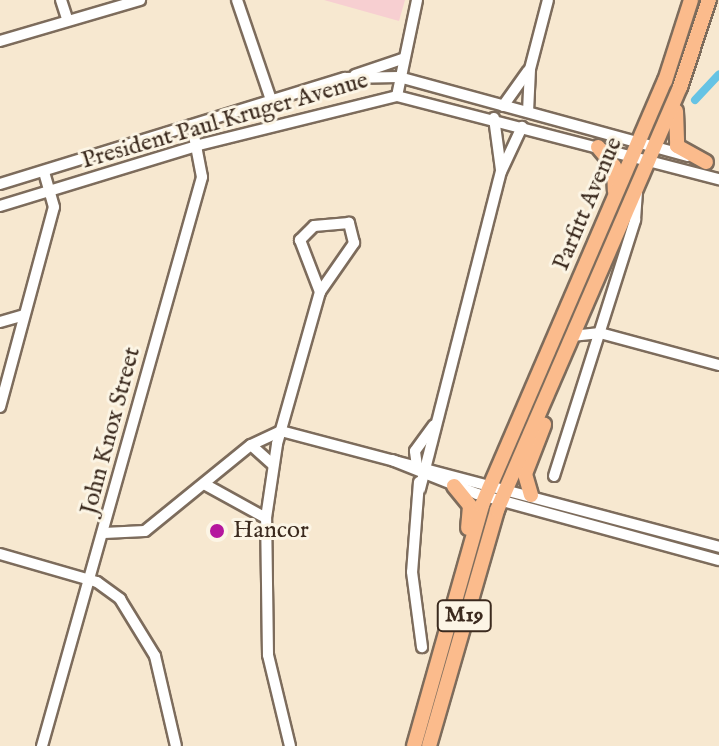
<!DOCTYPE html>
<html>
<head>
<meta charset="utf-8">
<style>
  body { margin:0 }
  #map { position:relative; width:719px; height:746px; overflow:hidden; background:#f7e8d0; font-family:"IM FELL English",serif }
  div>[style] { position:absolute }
  .built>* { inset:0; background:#f7cfd1 }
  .canal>* { height:8px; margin:-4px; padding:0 4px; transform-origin:4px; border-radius:4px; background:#66c3e4 }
  .roads { filter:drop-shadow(2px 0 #7d6c5c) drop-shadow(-2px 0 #7d6c5c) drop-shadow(0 2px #7d6c5c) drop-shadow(0 -2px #7d6c5c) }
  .minor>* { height:10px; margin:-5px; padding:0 5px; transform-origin:5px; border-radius:5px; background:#fff }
  .highway>* { height:14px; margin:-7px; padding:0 7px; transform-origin:7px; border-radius:7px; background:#fbbb8c }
  .dots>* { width:22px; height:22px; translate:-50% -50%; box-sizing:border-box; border:4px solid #fcf5e5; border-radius:50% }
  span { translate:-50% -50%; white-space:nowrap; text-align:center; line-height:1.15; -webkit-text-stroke:6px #fcf5e5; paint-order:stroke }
  .shield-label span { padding:2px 6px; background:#fcf5e5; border:2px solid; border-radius:6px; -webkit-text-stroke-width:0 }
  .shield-label { font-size:22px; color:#3b2a1e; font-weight:700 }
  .street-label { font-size:24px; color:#3b2a1e }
  .poi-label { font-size:24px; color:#3b2a1e }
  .left { translate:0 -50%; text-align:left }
</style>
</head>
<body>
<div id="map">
  <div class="built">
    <div style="clip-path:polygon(324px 0,405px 0,399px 21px)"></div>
  </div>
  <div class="canal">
    <div style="left:695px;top:100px;width:35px;rotate:-47deg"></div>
  </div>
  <div class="roads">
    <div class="minor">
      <div style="left:61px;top:0;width:20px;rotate:72deg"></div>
      <div style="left:237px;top:0;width:109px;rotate:71.2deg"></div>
      <div style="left:0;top:41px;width:146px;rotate:-16.3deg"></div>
      <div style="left:355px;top:75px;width:50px;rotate:-18.8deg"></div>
      <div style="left:397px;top:96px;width:98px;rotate:-78.2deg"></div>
      <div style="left:503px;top:106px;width:43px;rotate:-54.5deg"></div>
      <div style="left:528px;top:112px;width:43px;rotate:-87.3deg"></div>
      <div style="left:530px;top:69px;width:71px;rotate:-75.4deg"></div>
      <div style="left:494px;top:118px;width:52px;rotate:82.3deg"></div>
      <div style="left:0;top:184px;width:361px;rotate:-17.1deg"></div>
      <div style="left:345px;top:78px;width:54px;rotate:-1.1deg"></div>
      <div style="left:399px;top:77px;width:299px;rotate:15.3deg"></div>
      <div style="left:0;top:206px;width:208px;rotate:-17deg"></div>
      <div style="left:199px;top:145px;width:204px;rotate:-13.9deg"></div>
      <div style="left:397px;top:96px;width:333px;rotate:14.5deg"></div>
      <div style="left:0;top:322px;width:25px;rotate:-16deg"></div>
      <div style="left:572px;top:336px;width:28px;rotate:-6deg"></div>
      <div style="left:600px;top:333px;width:123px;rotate:15.1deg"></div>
      <div style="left:0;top:407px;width:207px;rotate:-74.9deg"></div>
      <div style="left:54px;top:207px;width:37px;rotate:-106deg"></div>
      <div style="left:251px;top:445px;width:30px;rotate:42deg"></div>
      <div style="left:392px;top:460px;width:92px;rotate:21.8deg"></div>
      <div style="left:477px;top:494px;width:251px;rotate:15.3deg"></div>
      <div style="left:417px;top:466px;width:15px;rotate:-98deg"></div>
      <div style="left:415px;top:451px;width:32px;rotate:-54deg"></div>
      <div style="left:554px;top:476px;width:269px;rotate:-72.4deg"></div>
      <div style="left:635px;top:220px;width:31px;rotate:-86deg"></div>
      <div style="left:419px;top:482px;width:90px;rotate:94.4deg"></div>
      <div style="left:412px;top:572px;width:76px;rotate:82.4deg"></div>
      <div style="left:206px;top:485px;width:68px;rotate:28.8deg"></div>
      <div style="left:420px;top:489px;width:327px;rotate:-75.7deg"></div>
      <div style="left:501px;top:172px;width:50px;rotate:-65deg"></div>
      <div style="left:104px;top:533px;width:41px;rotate:-2.8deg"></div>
      <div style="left:145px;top:531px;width:136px;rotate:-39.1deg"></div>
      <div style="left:251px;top:445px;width:33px;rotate:-25deg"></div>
      <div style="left:281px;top:431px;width:453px;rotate:14.8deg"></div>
      <div style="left:0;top:554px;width:101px;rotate:16.1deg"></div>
      <div style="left:97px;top:582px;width:29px;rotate:36deg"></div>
      <div style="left:120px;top:599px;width:67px;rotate:58.4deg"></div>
      <div style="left:155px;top:656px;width:92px;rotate:76.9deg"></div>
      <div style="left:42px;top:746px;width:591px;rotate:-74.29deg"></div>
      <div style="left:202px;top:177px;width:53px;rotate:-100.9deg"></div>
      <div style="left:290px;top:746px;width:94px;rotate:-103.6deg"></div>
      <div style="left:268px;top:655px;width:137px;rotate:-90.8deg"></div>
      <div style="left:266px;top:518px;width:75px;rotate:-81.5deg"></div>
      <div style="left:277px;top:444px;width:158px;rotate:-74.2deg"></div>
      <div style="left:320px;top:292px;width:60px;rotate:-55.2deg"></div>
      <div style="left:354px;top:243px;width:21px;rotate:-104deg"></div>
      <div style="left:349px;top:223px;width:35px;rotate:175deg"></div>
      <div style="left:314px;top:226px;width:20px;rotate:135deg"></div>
      <div style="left:300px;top:240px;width:56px;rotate:69deg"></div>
    </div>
    <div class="highway">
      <div style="left:676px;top:111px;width:35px;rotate:88deg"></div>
      <div style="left:677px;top:146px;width:33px;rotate:29deg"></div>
      <div style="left:598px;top:147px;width:25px;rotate:50deg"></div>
      <div style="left:614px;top:166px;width:25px;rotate:88deg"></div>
      <div style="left:454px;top:486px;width:26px;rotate:51deg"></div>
      <div style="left:470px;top:506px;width:22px;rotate:95deg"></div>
      <div style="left:531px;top:495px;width:22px;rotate:-106deg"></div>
      <div style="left:525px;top:474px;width:53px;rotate:-68.8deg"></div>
      <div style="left:414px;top:746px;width:250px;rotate:-74.2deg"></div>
      <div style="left:482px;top:505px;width:462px;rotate:-66.7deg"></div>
      <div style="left:665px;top:81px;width:85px;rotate:-72.2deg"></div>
      <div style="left:429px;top:746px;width:246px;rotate:-73.9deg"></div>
      <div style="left:497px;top:510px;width:461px;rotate:-66.6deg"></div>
      <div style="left:680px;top:87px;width:92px;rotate:-71.6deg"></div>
    </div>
  </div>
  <div class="dots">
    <div style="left:217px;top:531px;background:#b5179e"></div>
  </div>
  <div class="shield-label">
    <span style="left:464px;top:616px">M19</span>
  </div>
  <div class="street-label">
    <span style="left:225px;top:121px;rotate:-16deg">President Paul Kruger Avenue</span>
    <span style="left:588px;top:204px;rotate:-67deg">Parfitt Avenue</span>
    <span style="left:111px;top:431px;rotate:-75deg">John Knox Street</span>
  </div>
  <div class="poi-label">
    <span class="left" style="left:233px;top:531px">Hancor</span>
  </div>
</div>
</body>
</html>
